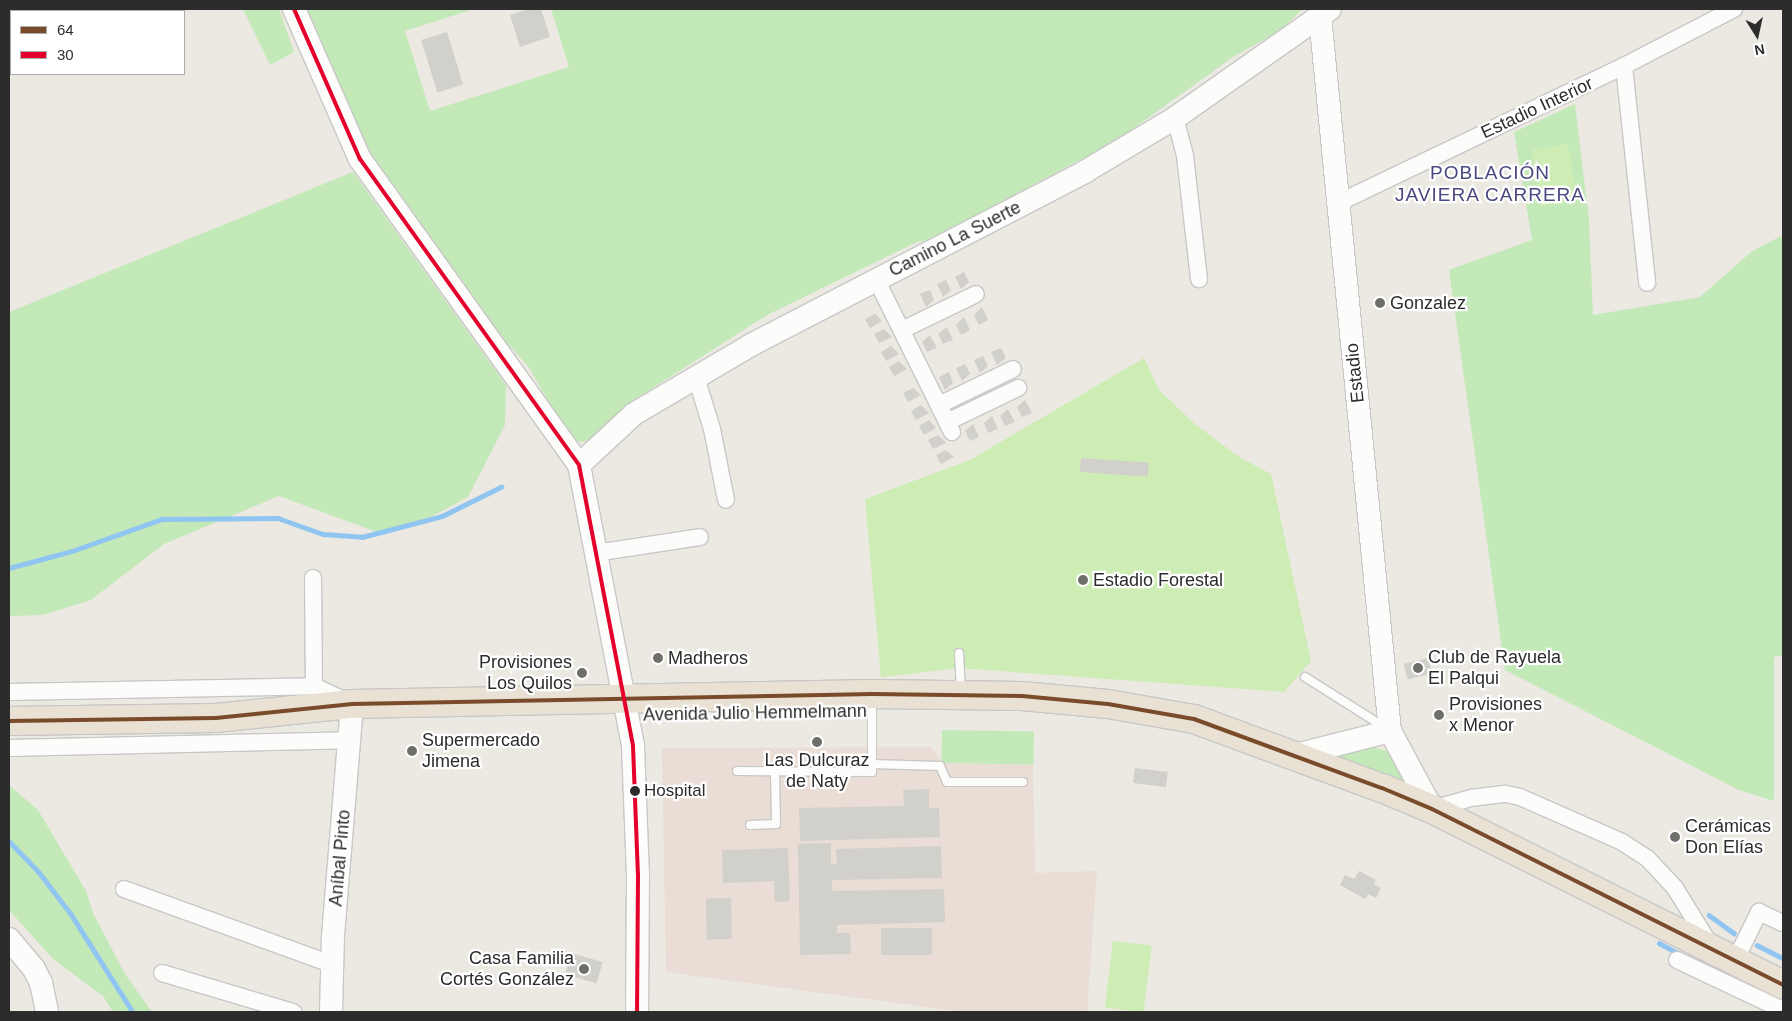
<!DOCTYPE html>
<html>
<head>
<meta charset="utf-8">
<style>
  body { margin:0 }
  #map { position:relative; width:1792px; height:1021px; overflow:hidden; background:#ebe9e1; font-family:Helvetica,sans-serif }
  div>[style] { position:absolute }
  .medical>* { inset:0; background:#e9ddd6 }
  .green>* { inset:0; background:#c3e9b8; transform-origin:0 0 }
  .pitch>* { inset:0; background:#cdedb5; transform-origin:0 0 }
  .stream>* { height:4.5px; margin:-2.25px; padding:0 2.25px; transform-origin:2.25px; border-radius:2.25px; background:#90c5f1 }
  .building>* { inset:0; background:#d1d0ca; transform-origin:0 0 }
  .roads { filter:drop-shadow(1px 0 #c8c7c7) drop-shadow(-1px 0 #c8c7c7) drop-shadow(0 1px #c8c7c7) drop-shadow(0 -1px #c8c7c7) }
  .lane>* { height:8px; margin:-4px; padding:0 4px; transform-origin:4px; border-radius:4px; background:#fcfcfa }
  .street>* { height:16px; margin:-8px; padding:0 8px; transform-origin:8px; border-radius:8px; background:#fcfcfa }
  .secondary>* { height:22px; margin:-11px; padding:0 11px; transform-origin:11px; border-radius:11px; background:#fcfcfa }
  .highway>* { height:28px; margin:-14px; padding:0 14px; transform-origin:14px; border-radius:14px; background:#e9e2d4 }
  .bus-1>* { height:4px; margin:-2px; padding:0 2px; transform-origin:2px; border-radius:2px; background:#7a4b2a }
  .bus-2>* { height:4px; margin:-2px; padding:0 2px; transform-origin:2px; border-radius:2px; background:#e4002b }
  .dots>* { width:14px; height:14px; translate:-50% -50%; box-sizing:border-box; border:2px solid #fff; border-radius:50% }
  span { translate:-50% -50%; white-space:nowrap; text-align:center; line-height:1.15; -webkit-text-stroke:4.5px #fff; paint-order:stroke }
  .bus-label { font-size:17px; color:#2c2c2c }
  .left { translate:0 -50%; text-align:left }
  .street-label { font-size:18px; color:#2c2c2c }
  .poi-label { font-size:18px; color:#2c2c2c }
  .right { translate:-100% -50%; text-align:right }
  .neighbourhood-label { font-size:19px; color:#4a4881; letter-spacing:1px }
  .frame { position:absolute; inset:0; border:10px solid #2c2c2c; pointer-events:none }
  .legend { position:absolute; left:10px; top:10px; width:175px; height:65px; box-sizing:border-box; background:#fff; border:1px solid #ababab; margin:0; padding:6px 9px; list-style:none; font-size:15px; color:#2c2c2c }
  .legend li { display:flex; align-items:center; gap:10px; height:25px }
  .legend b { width:25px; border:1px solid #ababab }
  .north { position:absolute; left:1732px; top:10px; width:50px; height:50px; -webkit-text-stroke:4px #fff; paint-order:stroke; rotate:170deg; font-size:14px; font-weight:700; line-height:20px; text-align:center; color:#2c2c2c }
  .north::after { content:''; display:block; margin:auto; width:18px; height:22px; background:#2c2c2c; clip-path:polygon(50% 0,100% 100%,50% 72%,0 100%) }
</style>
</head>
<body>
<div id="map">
  <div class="medical">
    <div style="clip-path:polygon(931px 747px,942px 763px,1033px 765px,1035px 873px,1097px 871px,1087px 1012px,964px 1012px,666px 972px,662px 748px)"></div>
  </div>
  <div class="green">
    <div style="clip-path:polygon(9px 9px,120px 9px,11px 11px,9px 46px)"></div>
    <div style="clip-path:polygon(243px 9px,279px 9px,294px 52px,270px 65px)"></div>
    <div style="clip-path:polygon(303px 9px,474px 9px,405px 31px,430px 111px,569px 67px,551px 9px,1303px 9px,1278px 32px,1233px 57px,1117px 140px,930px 240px,917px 242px,767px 315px,623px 407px,617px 420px,584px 442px,571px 440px,528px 366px,461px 292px,367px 148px)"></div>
    <div style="clip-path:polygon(1575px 104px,1589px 220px,1593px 315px,1700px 297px,1751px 252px,1783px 235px,1783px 655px,1774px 657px,1774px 801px,1739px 790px,1505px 670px,1449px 270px,1532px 240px,1514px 132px)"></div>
    <div style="clip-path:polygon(353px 172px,506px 385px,505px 425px,468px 497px,431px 517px,382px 534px,279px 496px,164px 544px,91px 600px,43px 615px,9px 616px,9px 312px)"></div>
    <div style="left:942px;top:730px;width:92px;height:33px;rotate:1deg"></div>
    <div style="clip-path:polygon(1373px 747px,1395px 753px,1417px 790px,1321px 760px)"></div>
    <div style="clip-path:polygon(9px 785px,38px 810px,86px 891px,93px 913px,125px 974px,152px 1012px,113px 1012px,103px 996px,54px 960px,9px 910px)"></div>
  </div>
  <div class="pitch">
    <div style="left:1568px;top:144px;width:57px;height:37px;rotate:81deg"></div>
    <div style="clip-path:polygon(1144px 358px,1159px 390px,1196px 425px,1239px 457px,1271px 474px,1311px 661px,1284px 692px,960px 668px,881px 677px,865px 499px,970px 460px)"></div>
    <div style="left:1113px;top:941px;width:39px;height:67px;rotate:7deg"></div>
  </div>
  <div class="stream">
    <div style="left:9px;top:568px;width:65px;rotate:-15.1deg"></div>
    <div style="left:72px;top:551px;width:96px;rotate:-19.6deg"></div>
    <div style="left:162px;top:519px;width:116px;rotate:-0.5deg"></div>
    <div style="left:278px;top:518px;width:48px;rotate:19.6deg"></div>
    <div style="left:323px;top:534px;width:39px;rotate:4deg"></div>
    <div style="left:362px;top:537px;width:83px;rotate:-14.7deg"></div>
    <div style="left:442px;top:516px;width:66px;rotate:-26.2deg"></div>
    <div style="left:9px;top:841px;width:43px;rotate:45.9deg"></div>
    <div style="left:39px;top:872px;width:53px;rotate:52.7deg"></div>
    <div style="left:71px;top:914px;width:116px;rotate:57.7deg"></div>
    <div style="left:1709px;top:915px;width:31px;rotate:36deg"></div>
    <div style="left:1659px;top:943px;width:26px;rotate:28deg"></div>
    <div style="left:1757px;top:945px;width:29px;rotate:27deg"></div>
  </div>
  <div class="building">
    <div style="clip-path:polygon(529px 9px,541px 9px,550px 37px,520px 47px,510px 15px)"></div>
    <div style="left:447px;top:32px;width:55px;height:27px;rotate:73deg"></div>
    <div style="clip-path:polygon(964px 272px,969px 282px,961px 289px,955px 277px)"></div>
    <div style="clip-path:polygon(946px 280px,951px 290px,943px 297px,937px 284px)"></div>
    <div style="clip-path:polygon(930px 290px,934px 300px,926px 307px,920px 294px)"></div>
    <div style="clip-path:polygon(982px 307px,988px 320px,979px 325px,974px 315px)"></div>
    <div style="clip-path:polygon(875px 314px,882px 321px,870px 328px,865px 319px)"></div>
    <div style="clip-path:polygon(964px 317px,970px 330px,961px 335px,956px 325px)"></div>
    <div style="clip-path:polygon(947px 327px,953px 340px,943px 344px,938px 334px)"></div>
    <div style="clip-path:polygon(884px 329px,892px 337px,879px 343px,874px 334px)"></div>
    <div style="clip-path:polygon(930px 335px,937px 348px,927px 352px,922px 342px)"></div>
    <div style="clip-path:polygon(891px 346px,899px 354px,886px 361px,881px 352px)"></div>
    <div style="clip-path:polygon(1001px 348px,1006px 358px,997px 365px,991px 352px)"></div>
    <div style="clip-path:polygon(983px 356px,988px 366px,980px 373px,974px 360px)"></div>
    <div style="clip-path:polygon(899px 361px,907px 369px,894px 376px,889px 367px)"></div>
    <div style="clip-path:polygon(965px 364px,970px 374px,962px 381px,956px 368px)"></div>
    <div style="clip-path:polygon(949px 372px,953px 383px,945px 390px,939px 377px)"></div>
    <div style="clip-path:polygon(913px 388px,921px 395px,908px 402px,903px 393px)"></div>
    <div style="clip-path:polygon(1025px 400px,1032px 413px,1022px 417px,1017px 407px)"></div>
    <div style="clip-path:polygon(921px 405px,929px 413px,916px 420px,911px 411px)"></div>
    <div style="clip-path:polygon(1008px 409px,1015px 422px,1005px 426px,1000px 416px)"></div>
    <div style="clip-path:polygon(992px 416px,998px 429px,988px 433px,984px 423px)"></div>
    <div style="clip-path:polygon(929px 420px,936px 428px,924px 435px,919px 426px)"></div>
    <div style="clip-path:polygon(973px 424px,979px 437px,970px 441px,965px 431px)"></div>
    <div style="clip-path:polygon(938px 435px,946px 443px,933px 449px,928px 440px)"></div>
    <div style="clip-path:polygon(946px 450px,954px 457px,941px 464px,936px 455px)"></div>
    <div style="left:1081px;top:458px;width:68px;height:14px;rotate:4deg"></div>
    <div style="left:1428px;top:658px;width:16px;height:25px;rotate:76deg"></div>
    <div style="left:1135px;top:768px;width:33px;height:15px;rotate:7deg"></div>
    <div style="clip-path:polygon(929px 789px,929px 808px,939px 808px,940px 837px,800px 841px,799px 808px,904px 806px,903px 790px)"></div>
    <div style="clip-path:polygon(831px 843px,831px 864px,837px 864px,836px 849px,941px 846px,942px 878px,832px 880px,832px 891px,944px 889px,945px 922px,837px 925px,837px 933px,850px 933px,851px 954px,800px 955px,798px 844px)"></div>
    <div style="clip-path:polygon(788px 848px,790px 901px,775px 902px,774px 881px,723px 883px,722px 850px)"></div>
    <div style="clip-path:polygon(1359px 871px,1376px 880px,1374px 884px,1381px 888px,1376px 898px,1368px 894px,1365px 899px,1340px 885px,1345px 875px,1354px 879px)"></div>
    <div style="left:731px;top:898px;width:41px;height:25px;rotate:89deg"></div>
    <div style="left:881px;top:928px;width:51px;height:27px"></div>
    <div style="left:571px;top:953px;width:33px;height:22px;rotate:16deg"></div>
  </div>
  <div class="roads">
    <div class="lane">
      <div style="left:959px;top:653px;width:38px;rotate:87deg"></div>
      <div style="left:1305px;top:677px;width:96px;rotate:32.2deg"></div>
      <div style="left:872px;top:764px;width:68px;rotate:1.7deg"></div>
      <div style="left:940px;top:766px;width:17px;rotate:66deg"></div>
      <div style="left:947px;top:782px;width:76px"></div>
      <div style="left:737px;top:771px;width:135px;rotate:0.4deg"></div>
      <div style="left:872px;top:772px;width:74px;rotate:-90deg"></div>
      <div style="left:750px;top:825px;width:26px;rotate:-2deg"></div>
      <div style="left:776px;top:824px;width:53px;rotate:-91.1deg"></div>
    </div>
    <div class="street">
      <div style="left:1624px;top:66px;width:218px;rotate:83.9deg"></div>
      <div style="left:1175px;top:118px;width:39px;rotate:75deg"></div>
      <div style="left:1185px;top:156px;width:124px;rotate:83.5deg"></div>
      <div style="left:1338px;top:203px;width:317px;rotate:-25.6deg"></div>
      <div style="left:1624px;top:66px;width:124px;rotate:-27.4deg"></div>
      <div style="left:876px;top:279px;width:171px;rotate:63.6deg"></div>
      <div style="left:902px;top:330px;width:82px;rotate:-25.9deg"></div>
      <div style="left:696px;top:377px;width:54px;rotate:72.9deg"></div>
      <div style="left:712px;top:429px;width:72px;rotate:78.8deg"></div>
      <div style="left:939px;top:405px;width:82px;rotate:-25.9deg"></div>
      <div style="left:947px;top:422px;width:79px;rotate:-25.6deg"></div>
      <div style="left:596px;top:553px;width:105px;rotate:-8.7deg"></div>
      <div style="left:313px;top:578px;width:108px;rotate:89.5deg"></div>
      <div style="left:9px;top:692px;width:305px;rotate:-1.1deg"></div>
      <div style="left:314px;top:686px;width:42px;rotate:25.3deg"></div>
      <div style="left:9px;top:748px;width:340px;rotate:-1.3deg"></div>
      <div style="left:1432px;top:809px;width:41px;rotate:-15.8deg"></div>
      <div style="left:1471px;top:798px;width:35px;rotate:-7deg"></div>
      <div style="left:1506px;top:794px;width:14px;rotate:12deg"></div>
      <div style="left:1520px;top:797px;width:111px;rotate:23.8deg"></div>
      <div style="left:1622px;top:842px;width:31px;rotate:33deg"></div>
      <div style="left:1648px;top:859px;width:40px;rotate:47deg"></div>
      <div style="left:1675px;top:888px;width:70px;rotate:58.3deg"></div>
      <div style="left:124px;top:889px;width:220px;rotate:19.9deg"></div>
      <div style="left:1677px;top:960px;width:117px;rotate:25.3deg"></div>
      <div style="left:1735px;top:961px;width:55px;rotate:-63.9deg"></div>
      <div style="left:1759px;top:912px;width:26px;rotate:25deg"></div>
      <div style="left:162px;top:973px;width:137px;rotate:16.6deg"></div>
    </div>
    <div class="secondary">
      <div style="left:294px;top:9px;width:164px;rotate:66.3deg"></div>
      <div style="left:360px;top:159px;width:376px;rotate:54.4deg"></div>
      <div style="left:579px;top:465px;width:286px;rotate:79.1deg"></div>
      <div style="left:633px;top:746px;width:128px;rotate:87.8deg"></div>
      <div style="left:638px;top:874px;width:138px;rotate:90.4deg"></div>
      <div style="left:1320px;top:16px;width:718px;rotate:84.41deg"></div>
      <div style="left:1390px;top:731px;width:89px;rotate:61.7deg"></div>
      <div style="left:579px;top:465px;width:75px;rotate:-42.8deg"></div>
      <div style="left:634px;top:414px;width:136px;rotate:-30.5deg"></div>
      <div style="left:751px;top:345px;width:377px;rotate:-27.4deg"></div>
      <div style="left:1086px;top:171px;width:104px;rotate:-30.8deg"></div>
      <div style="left:1175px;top:118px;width:189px;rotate:-35.1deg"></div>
      <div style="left:1292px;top:756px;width:101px;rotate:-14.3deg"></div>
      <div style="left:9px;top:939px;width:39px;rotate:50deg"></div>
      <div style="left:34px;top:969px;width:16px;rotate:63deg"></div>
      <div style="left:41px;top:983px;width:30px;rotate:78deg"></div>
      <div style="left:331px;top:1012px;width:76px;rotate:-88.5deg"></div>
      <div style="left:333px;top:936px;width:233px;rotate:-85.3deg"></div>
    </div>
    <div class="highway">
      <div style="left:9px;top:721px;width:207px;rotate:-0.8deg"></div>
      <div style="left:216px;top:718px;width:137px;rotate:-5.9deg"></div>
      <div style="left:352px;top:704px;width:520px;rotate:-1.1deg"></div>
      <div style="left:872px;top:694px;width:150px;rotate:0.8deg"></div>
      <div style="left:1022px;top:696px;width:86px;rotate:5.3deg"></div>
      <div style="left:1108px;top:704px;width:87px;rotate:9.9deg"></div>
      <div style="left:1194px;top:719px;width:200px;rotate:20.2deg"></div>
      <div style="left:1382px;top:788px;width:54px;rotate:22.8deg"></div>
      <div style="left:1432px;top:809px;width:393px;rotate:26.6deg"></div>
    </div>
  </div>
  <div class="bus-1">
    <div style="left:9px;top:721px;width:207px;rotate:-0.8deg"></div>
    <div style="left:216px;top:718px;width:137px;rotate:-5.9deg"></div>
    <div style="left:352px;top:704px;width:520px;rotate:-1.1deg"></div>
    <div style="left:872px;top:694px;width:150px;rotate:0.8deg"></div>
    <div style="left:1022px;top:696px;width:86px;rotate:5.3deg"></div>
    <div style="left:1108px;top:704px;width:87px;rotate:9.9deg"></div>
    <div style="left:1194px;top:719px;width:200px;rotate:20.2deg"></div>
    <div style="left:1382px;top:788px;width:54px;rotate:22.8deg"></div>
    <div style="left:1432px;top:809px;width:393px;rotate:26.6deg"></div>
  </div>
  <div class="bus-2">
    <div style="left:294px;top:9px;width:164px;rotate:66.3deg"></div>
    <div style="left:360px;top:159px;width:376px;rotate:54.4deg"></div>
    <div style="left:579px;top:465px;width:286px;rotate:79.1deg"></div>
    <div style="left:633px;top:746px;width:128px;rotate:87.8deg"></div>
    <div style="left:638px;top:874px;width:138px;rotate:90.4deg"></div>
  </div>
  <div class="dots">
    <div style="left:1380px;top:303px;background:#6f6e6b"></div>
    <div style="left:1083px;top:580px;background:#6f6e6b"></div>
    <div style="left:658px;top:658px;background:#6f6e6b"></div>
    <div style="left:1418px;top:668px;background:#6f6e6b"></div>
    <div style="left:582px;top:673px;background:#6f6e6b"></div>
    <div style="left:1439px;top:715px;background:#6f6e6b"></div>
    <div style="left:817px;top:742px;background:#6f6e6b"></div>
    <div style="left:412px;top:751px;background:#6f6e6b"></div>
    <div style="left:635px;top:791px;background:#2c2c2c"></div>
    <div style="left:1675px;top:837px;background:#6f6e6b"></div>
    <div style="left:584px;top:969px;background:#6f6e6b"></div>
  </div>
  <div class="bus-label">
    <span class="left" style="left:644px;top:791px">Hospital</span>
  </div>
  <div class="street-label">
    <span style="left:1537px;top:108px;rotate:-25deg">Estadio Interior</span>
    <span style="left:955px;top:239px;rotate:-27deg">Camino La Suerte</span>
    <span style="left:1355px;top:373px;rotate:-96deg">Estadio</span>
    <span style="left:755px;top:713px;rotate:-1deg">Avenida Julio Hemmelmann</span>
    <span style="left:340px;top:858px;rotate:-85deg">Aníbal Pinto</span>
  </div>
  <div class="poi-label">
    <span class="left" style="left:1390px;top:303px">Gonzalez</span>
    <span class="left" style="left:1093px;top:580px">Estadio Forestal</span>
    <span class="left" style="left:668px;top:658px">Madheros</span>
    <span class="left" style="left:1428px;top:668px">Club de Rayuela<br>El Palqui</span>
    <span class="right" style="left:572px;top:673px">Provisiones<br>Los Quilos</span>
    <span class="left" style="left:1449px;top:715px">Provisiones<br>x Menor</span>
    <span class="left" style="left:422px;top:751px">Supermercado<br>Jimena</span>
    <span style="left:817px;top:771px">Las Dulcuraz<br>de Naty</span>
    <span class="left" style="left:1685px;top:837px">Cerámicas<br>Don Elías</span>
    <span class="right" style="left:574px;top:969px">Casa Familia<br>Cortés González</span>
  </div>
  <div class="neighbourhood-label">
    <span style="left:1490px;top:184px">POBLACIÓN<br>JAVIERA CARRERA</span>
  </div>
  <div class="frame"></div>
  <ul class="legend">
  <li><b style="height:6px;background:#7a4b2a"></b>64</li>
  <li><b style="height:6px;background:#e4002b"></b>30</li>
  </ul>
  <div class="north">N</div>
</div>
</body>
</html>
